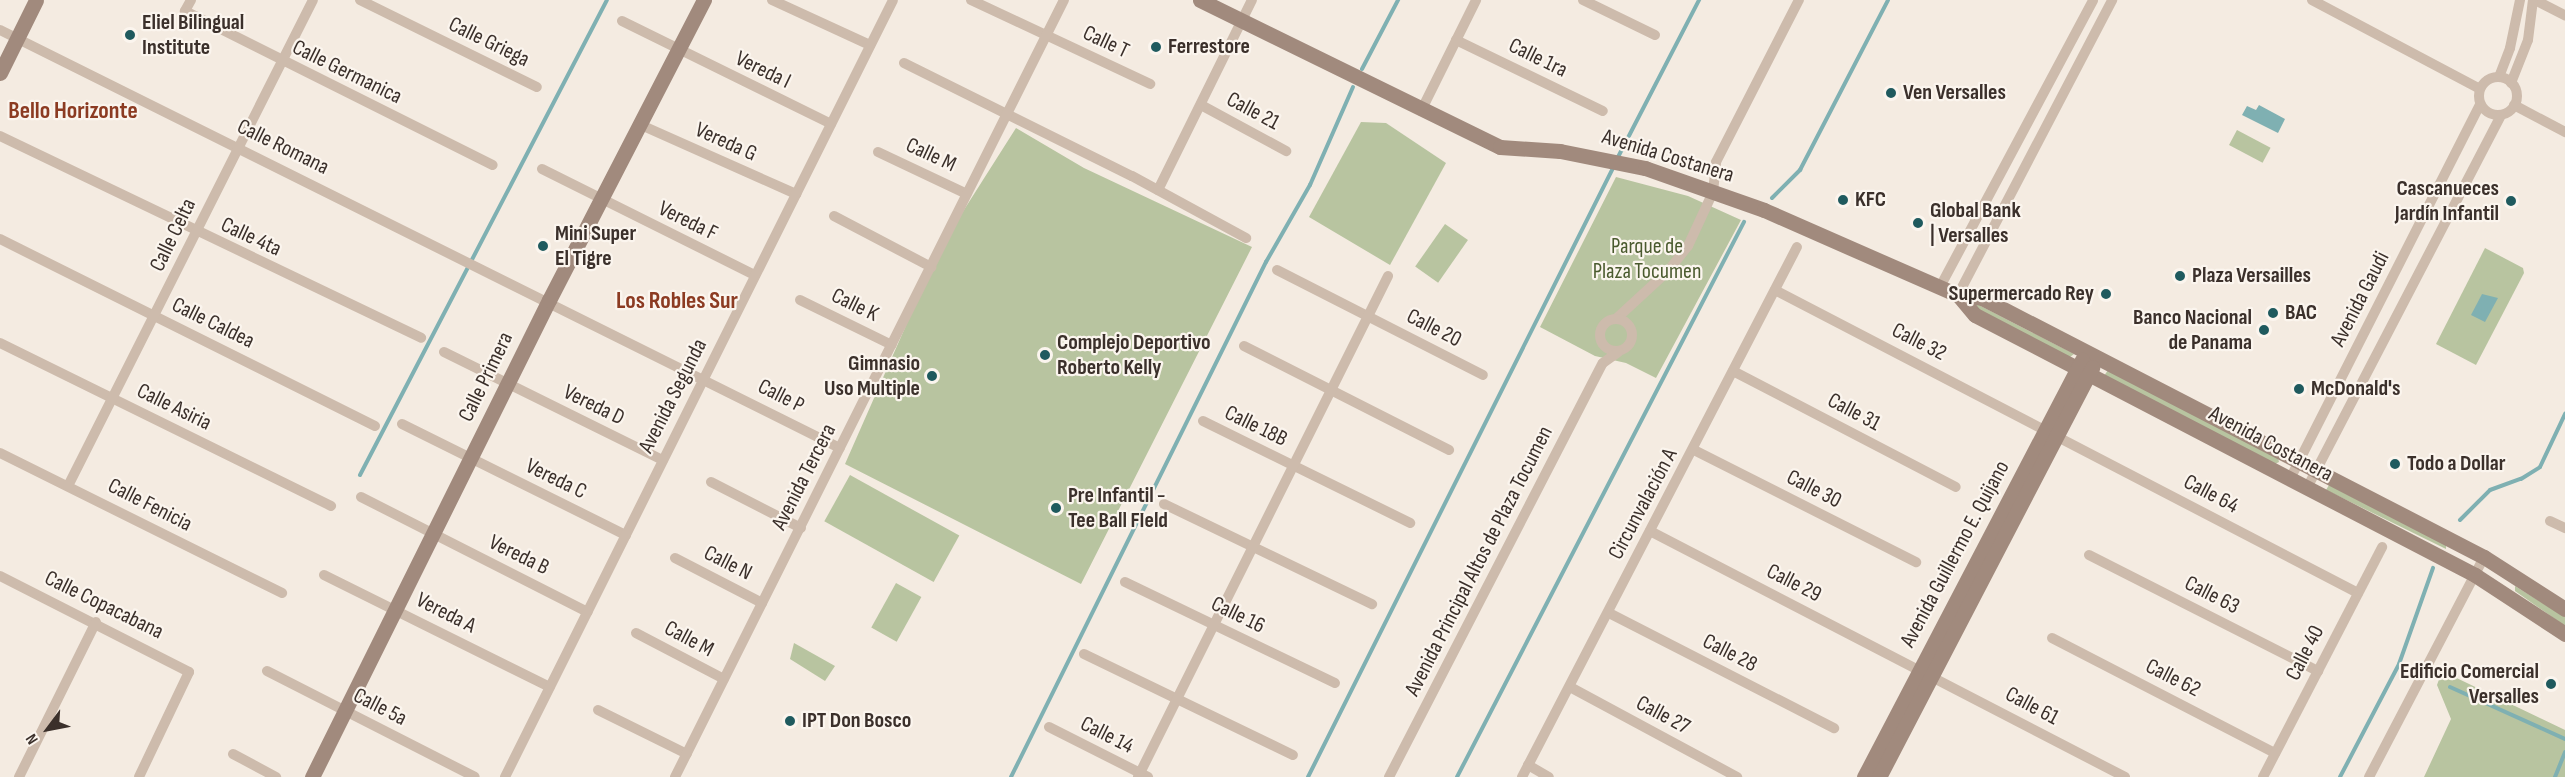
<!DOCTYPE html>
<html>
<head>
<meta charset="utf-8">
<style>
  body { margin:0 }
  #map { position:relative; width:2565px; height:777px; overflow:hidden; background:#f4ebe1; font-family:"Sofia Sans Condensed",sans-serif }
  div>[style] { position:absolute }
  .green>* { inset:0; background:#b8c4a0; transform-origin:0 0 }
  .water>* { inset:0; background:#7fb0b2 }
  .stream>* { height:4px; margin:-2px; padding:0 2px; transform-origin:2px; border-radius:2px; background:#7fb0b2 }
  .street>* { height:10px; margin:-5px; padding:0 5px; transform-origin:5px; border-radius:5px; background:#cdbbac }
  .street>.ring { margin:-5px; padding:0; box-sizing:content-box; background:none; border:10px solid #cdbbac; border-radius:50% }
  .secondary>* { height:15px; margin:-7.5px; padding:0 7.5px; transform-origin:7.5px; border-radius:7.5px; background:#a18a7d }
  .dots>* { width:16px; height:16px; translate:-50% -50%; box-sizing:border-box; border:3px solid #fbf5ee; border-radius:50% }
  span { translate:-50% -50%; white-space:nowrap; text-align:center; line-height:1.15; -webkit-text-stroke:4.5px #fbf5ee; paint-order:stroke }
  .poi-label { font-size:22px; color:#3b302b; font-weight:700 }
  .left { translate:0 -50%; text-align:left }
  .right { translate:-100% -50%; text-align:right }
  .street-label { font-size:22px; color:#3b302b }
  .park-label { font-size:22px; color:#4a5a2e }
  .neighbourhood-label { font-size:24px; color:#8c3b22; font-weight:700 }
  .north { position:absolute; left:18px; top:699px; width:60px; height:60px; -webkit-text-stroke:4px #fbf5ee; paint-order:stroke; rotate:238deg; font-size:16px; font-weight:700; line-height:24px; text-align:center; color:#3b302b }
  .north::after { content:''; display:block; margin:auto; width:21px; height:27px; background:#3b302b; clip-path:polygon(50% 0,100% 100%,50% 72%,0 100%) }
</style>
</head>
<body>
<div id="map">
  <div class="green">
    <div style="clip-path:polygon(1361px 122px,1386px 123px,1446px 163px,1390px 265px,1309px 217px)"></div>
    <div style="clip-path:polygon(1016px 128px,1084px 168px,1252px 247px,1081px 584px,845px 464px,941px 246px)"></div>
    <div style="left:2237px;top:130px;width:38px;height:17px;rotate:28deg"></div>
    <div style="clip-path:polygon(1616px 177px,1688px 196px,1741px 220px,1656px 378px,1626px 363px,1595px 356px,1540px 327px)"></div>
    <div style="left:1445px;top:224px;width:28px;height:52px;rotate:35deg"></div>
    <div style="clip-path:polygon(2485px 248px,2523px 268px,2524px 273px,2476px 365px,2436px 344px)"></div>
    <div style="clip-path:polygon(1975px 303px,2074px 354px,2070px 357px,1974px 309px)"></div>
    <div style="clip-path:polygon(2108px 370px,2278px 458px,2279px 462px,2275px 464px,2104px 376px)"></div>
    <div style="left:850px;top:475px;width:125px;height:53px;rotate:29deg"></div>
    <div style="clip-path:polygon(2329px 485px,2446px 545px,2446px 549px,2326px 490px)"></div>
    <div style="left:896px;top:583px;width:29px;height:51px;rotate:29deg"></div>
    <div style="clip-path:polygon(2515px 586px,2565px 617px,2565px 626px,2515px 591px)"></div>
    <div style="clip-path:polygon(794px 643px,835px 666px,825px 681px,790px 659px)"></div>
    <div style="clip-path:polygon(2442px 671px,2565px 730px,2565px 777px,2424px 777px,2451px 719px,2437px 685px)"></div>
  </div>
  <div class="water">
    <div style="clip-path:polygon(2259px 105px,2285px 119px,2278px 133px,2242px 115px,2247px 106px,2256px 110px)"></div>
    <div style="clip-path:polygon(2482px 294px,2498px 298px,2485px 322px,2471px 315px)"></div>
  </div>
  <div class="stream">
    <div style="left:1362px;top:69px;width:78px;rotate:-62.4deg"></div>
    <div style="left:1617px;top:159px;width:179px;rotate:-62.7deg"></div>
    <div style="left:1772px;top:198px;width:40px;rotate:-45deg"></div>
    <div style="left:1800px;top:170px;width:191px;rotate:-62.6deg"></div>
    <div style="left:360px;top:475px;width:535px;rotate:-62.53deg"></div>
    <div style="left:2460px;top:520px;width:42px;rotate:-45deg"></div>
    <div style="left:2490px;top:490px;width:33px;rotate:-20deg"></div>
    <div style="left:2521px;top:479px;width:22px;rotate:-32deg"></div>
    <div style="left:2540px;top:467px;width:59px;rotate:-64.7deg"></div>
    <div style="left:2450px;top:687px;width:126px;rotate:24.3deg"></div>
    <div style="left:1011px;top:777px;width:575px;rotate:-63.66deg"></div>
    <div style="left:1266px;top:262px;width:89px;rotate:-60.3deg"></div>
    <div style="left:1310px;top:185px;width:107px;rotate:-66.3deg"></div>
    <div style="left:1308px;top:777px;width:683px;rotate:-63.4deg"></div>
    <div style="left:1457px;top:777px;width:625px;rotate:-62.66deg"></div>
    <div style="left:2340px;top:777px;width:127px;rotate:-62.4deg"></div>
    <div style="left:2399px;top:664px;width:102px;rotate:-70.5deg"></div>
    <div style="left:2555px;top:777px;width:27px;rotate:-68deg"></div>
  </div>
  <div class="street">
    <div style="left:191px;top:0;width:13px;rotate:119deg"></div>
    <div style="left:185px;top:11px;width:344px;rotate:26.6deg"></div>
    <div style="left:360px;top:0;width:197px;rotate:26.2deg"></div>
    <div style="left:772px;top:0;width:108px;rotate:24.7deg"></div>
    <div style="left:971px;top:0;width:198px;rotate:25.1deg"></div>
    <div style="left:1583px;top:0;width:80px;rotate:25.9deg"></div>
    <div style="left:2312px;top:0;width:190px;rotate:27.9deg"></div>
    <div style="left:2535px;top:0;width:34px;rotate:27deg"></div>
    <div style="left:622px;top:21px;width:233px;rotate:26.2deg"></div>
    <div style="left:0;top:30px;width:938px;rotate:26.46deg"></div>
    <div style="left:1456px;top:40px;width:163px;rotate:25.8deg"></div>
    <div style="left:904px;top:63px;width:254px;rotate:26.4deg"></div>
    <div style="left:1132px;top:176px;width:130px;rotate:28.5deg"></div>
    <div style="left:2499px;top:77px;width:31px;rotate:-69deg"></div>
    <div style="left:2510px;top:48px;width:49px;rotate:-78.2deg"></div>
    <div class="ring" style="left:2479px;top:77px;width:28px;height:28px"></div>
    <div style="left:2511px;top:83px;width:46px;rotate:-68.4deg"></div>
    <div style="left:2528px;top:40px;width:40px;rotate:-82.9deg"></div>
    <div style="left:1201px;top:105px;width:97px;rotate:28.4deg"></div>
    <div style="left:2514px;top:105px;width:58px;rotate:27.9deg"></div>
    <div style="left:1421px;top:111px;width:124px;rotate:-63.6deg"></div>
    <div style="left:641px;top:125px;width:170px;rotate:24deg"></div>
    <div style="left:0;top:136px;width:467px;rotate:25.6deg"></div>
    <div style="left:878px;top:152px;width:98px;rotate:25.3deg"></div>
    <div style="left:542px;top:169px;width:238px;rotate:26.5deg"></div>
    <div style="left:1158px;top:190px;width:212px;rotate:-63.7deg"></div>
    <div style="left:834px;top:216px;width:110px;rotate:27.7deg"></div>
    <div style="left:0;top:239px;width:419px;rotate:26.5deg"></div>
    <div style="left:1277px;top:270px;width:231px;rotate:27deg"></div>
    <div style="left:1940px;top:287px;width:325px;rotate:-61.9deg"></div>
    <div style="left:1775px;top:290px;width:657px;rotate:27.46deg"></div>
    <div style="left:1958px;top:295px;width:333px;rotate:-62.4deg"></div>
    <div style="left:800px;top:300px;width:102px;rotate:26.1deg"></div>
    <div style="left:1617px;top:318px;width:71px;rotate:-42.7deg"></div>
    <div style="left:1669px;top:270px;width:31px;rotate:-52deg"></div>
    <div style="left:1688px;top:246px;width:60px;rotate:-65.2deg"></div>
    <div style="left:1713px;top:192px;width:30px;rotate:-84deg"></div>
    <div style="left:1716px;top:162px;width:182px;rotate:-62.9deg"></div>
    <div class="ring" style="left:1600px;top:319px;width:22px;height:22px"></div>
    <div style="left:0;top:343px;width:369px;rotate:26.2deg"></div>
    <div style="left:1244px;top:346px;width:230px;rotate:26.9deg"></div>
    <div style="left:444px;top:352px;width:244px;rotate:26.3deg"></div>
    <div style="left:1733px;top:371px;width:251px;rotate:27.5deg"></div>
    <div style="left:1203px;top:421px;width:231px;rotate:26.2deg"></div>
    <div style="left:402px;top:424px;width:250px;rotate:26.4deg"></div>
    <div style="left:1694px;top:450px;width:249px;rotate:26.8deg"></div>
    <div style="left:0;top:453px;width:315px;rotate:26.4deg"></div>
    <div style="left:2290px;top:479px;width:420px;rotate:-63.1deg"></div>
    <div style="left:711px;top:482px;width:101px;rotate:27.1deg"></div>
    <div style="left:68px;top:486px;width:544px;rotate:-63.25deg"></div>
    <div style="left:2307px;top:488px;width:420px;rotate:-62.5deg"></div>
    <div style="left:361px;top:497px;width:254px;rotate:26.9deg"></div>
    <div style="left:1164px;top:504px;width:231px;rotate:25.7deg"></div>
    <div style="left:2550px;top:521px;width:17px;rotate:25deg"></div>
    <div style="left:1650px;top:531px;width:535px;rotate:27.38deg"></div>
    <div style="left:2089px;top:555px;width:257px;rotate:26.9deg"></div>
    <div style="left:675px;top:558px;width:98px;rotate:27.3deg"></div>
    <div style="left:324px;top:575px;width:252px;rotate:26.4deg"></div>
    <div style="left:0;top:576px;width:212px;rotate:26.9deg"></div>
    <div style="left:189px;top:672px;width:116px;rotate:115.5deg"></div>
    <div style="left:1125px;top:582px;width:233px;rotate:25.7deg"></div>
    <div style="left:1609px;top:613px;width:253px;rotate:27.1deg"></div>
    <div style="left:636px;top:633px;width:99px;rotate:27.6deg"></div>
    <div style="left:2052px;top:638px;width:251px;rotate:27.3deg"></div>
    <div style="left:1084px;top:654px;width:232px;rotate:25.8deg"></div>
    <div style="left:267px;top:671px;width:233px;rotate:27deg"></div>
    <div style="left:1570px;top:687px;width:190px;rotate:28.3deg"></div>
    <div style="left:598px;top:710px;width:99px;rotate:26.3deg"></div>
    <div style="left:1049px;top:727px;width:111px;rotate:26.8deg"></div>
    <div style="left:233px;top:754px;width:49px;rotate:28.1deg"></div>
    <div style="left:1528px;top:765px;width:24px;rotate:30deg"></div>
    <div style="left:19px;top:777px;width:173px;rotate:-63.6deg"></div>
    <div style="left:505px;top:777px;width:868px;rotate:-63.46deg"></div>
    <div style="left:675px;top:777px;width:869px;rotate:-63.41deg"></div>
    <div style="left:1138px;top:777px;width:560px;rotate:-63.48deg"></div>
    <div style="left:1389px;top:777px;width:466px;rotate:-62.7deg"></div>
    <div style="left:1603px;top:363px;width:19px;rotate:-36deg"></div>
    <div style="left:1522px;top:777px;width:597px;rotate:-62.58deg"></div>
    <div style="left:2263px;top:777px;width:259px;rotate:-62.6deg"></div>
    <div style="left:2369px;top:777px;width:248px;rotate:-62.4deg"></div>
  </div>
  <div class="secondary">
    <div style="left:1200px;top:0;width:334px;rotate:26.1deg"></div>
    <div style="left:1500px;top:147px;width:60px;rotate:3.8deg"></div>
    <div style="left:1560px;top:151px;width:87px;rotate:11.3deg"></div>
    <div style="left:1645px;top:168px;width:126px;rotate:19.4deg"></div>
    <div style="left:1764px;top:210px;width:212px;rotate:23.7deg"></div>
    <div style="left:1958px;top:295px;width:24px;rotate:7deg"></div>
    <div style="left:1982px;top:298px;width:565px;rotate:27.29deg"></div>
    <div style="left:2484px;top:557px;width:96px;rotate:32.7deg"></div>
    <div style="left:0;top:73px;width:81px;rotate:-63.7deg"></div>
    <div style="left:1958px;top:295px;width:26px;rotate:50deg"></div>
    <div style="left:1975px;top:315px;width:564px;rotate:27.47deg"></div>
    <div style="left:2475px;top:575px;width:108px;rotate:33.2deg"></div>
    <div style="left:312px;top:777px;width:533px;rotate:-63.58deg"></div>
    <div style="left:549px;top:300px;width:338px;rotate:-62.7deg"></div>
    <div style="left:1864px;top:777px;width:471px;rotate:-62.4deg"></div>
    <div style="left:1879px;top:777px;width:462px;rotate:-62.5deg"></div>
  </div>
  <div class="dots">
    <div style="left:130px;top:35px;background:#1f5a5e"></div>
    <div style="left:1156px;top:47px;background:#1f5a5e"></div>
    <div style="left:1891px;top:93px;background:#1f5a5e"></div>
    <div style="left:1843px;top:200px;background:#1f5a5e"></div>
    <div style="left:2511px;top:201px;background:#1f5a5e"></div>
    <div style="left:1918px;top:223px;background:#1f5a5e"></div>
    <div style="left:543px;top:246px;background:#1f5a5e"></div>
    <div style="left:2180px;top:276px;background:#1f5a5e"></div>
    <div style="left:2106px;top:294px;background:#1f5a5e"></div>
    <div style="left:2273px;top:313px;background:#1f5a5e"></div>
    <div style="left:2264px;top:330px;background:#1f5a5e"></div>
    <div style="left:1045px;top:355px;background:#1f5a5e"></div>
    <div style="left:932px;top:376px;background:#1f5a5e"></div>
    <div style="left:2299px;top:389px;background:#1f5a5e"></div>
    <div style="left:2395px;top:464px;background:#1f5a5e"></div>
    <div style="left:1056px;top:508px;background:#1f5a5e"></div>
    <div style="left:2551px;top:684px;background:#1f5a5e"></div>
    <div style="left:790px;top:721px;background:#1f5a5e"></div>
  </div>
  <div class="poi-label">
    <span class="left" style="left:142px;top:35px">Eliel Bilingual<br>Institute</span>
    <span class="left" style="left:1168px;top:47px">Ferrestore</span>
    <span class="left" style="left:1903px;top:93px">Ven Versalles</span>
    <span class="right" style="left:2499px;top:201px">Cascanueces<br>Jardín Infantil</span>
    <span class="left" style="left:1855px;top:200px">KFC</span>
    <span class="left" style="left:1930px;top:223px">Global Bank<br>| Versalles</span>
    <span class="left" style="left:555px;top:246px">Mini Super<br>El Tigre</span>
    <span class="left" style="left:2192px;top:276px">Plaza Versailles</span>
    <span class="right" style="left:2094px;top:294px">Supermercado Rey</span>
    <span class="left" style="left:2285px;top:313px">BAC</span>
    <span class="right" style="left:2252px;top:330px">Banco Nacional<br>de Panama</span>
    <span class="left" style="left:1057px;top:355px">Complejo Deportivo<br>Roberto Kelly</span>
    <span class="right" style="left:920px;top:376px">Gimnasio<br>Uso Multiple</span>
    <span class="left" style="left:2311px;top:389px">McDonald's</span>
    <span class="left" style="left:2407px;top:464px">Todo a Dollar</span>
    <span class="left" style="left:1068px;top:508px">Pre Infantil -<br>Tee Ball FIeld</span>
    <span class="right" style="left:2539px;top:684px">Edificio Comercial<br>Versalles</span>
    <span class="left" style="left:802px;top:721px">IPT Don Bosco</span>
  </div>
  <div class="street-label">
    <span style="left:489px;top:42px;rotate:26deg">Calle Griega</span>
    <span style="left:1106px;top:42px;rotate:25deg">Calle T</span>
    <span style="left:1538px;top:58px;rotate:26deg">Calle 1ra</span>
    <span style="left:763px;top:70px;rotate:26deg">Vereda I</span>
    <span style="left:347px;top:72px;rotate:26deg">Calle Germanica</span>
    <span style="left:1253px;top:111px;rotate:28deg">Calle 21</span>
    <span style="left:726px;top:142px;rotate:24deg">Vereda G</span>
    <span style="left:283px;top:147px;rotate:26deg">Calle Romana</span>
    <span style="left:931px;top:155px;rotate:25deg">Calle M</span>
    <span style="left:1668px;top:156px;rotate:17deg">Avenida Costanera</span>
    <span style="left:688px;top:221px;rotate:26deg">Vereda F</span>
    <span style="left:173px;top:235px;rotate:-64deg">Calle Celta</span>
    <span style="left:251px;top:237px;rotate:25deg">Calle 4ta</span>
    <span style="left:2360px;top:299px;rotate:-63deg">Avenida Gaudi</span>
    <span style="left:855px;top:305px;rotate:26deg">Calle K</span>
    <span style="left:213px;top:323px;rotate:26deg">Calle Caldea</span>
    <span style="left:1434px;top:328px;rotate:27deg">Calle 20</span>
    <span style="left:1919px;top:342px;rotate:27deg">Calle 32</span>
    <span style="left:486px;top:377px;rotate:-64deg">Calle Primera</span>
    <span style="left:673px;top:396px;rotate:-63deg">Avenida Segunda</span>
    <span style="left:781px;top:396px;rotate:27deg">Calle P</span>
    <span style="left:594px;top:405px;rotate:26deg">Vereda D</span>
    <span style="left:174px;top:407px;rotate:26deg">Calle Asiria</span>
    <span style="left:1854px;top:412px;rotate:28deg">Calle 31</span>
    <span style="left:1256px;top:426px;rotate:26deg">Calle 18B</span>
    <span style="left:2271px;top:444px;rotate:28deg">Avenida Costanera</span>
    <span style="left:804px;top:477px;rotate:-63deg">Avenida Tercera</span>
    <span style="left:556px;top:479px;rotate:26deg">Vereda C</span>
    <span style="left:1814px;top:489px;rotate:27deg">Calle 30</span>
    <span style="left:2211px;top:494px;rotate:28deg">Calle 64</span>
    <span style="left:1643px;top:504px;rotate:-62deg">Circunvalación A</span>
    <span style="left:150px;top:505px;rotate:27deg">Calle Fenicia</span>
    <span style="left:1955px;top:554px;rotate:-62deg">Avenida Guillermo E. Quijano</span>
    <span style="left:519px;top:555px;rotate:26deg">Vereda B</span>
    <span style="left:1479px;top:561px;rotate:-63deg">Avenida Principal Altos de Plaza Tocumen</span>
    <span style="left:728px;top:563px;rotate:27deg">Calle N</span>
    <span style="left:1794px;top:583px;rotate:27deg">Calle 29</span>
    <span style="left:2212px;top:595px;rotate:27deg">Calle 63</span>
    <span style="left:104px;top:605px;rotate:26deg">Calle Copacabana</span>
    <span style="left:446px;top:613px;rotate:27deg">Vereda A</span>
    <span style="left:1238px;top:615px;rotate:26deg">Calle 16</span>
    <span style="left:689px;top:639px;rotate:28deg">Calle M</span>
    <span style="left:1730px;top:653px;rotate:27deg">Calle 28</span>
    <span style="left:2305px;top:653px;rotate:-63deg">Calle 40</span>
    <span style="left:2173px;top:678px;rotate:27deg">Calle 62</span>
    <span style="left:2032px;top:706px;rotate:28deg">Calle 61</span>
    <span style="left:380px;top:707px;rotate:27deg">Calle 5a</span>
    <span style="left:1663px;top:715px;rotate:28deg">Calle 27</span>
    <span style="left:1107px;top:735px;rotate:27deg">Calle 14</span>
  </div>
  <div class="park-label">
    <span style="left:1647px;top:259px">Parque de<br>Plaza Tocumen</span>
  </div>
  <div class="neighbourhood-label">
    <span style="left:73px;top:111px">Bello Horizonte</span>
    <span style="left:677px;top:301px">Los Robles Sur</span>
  </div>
  <div class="north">N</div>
</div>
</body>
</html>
